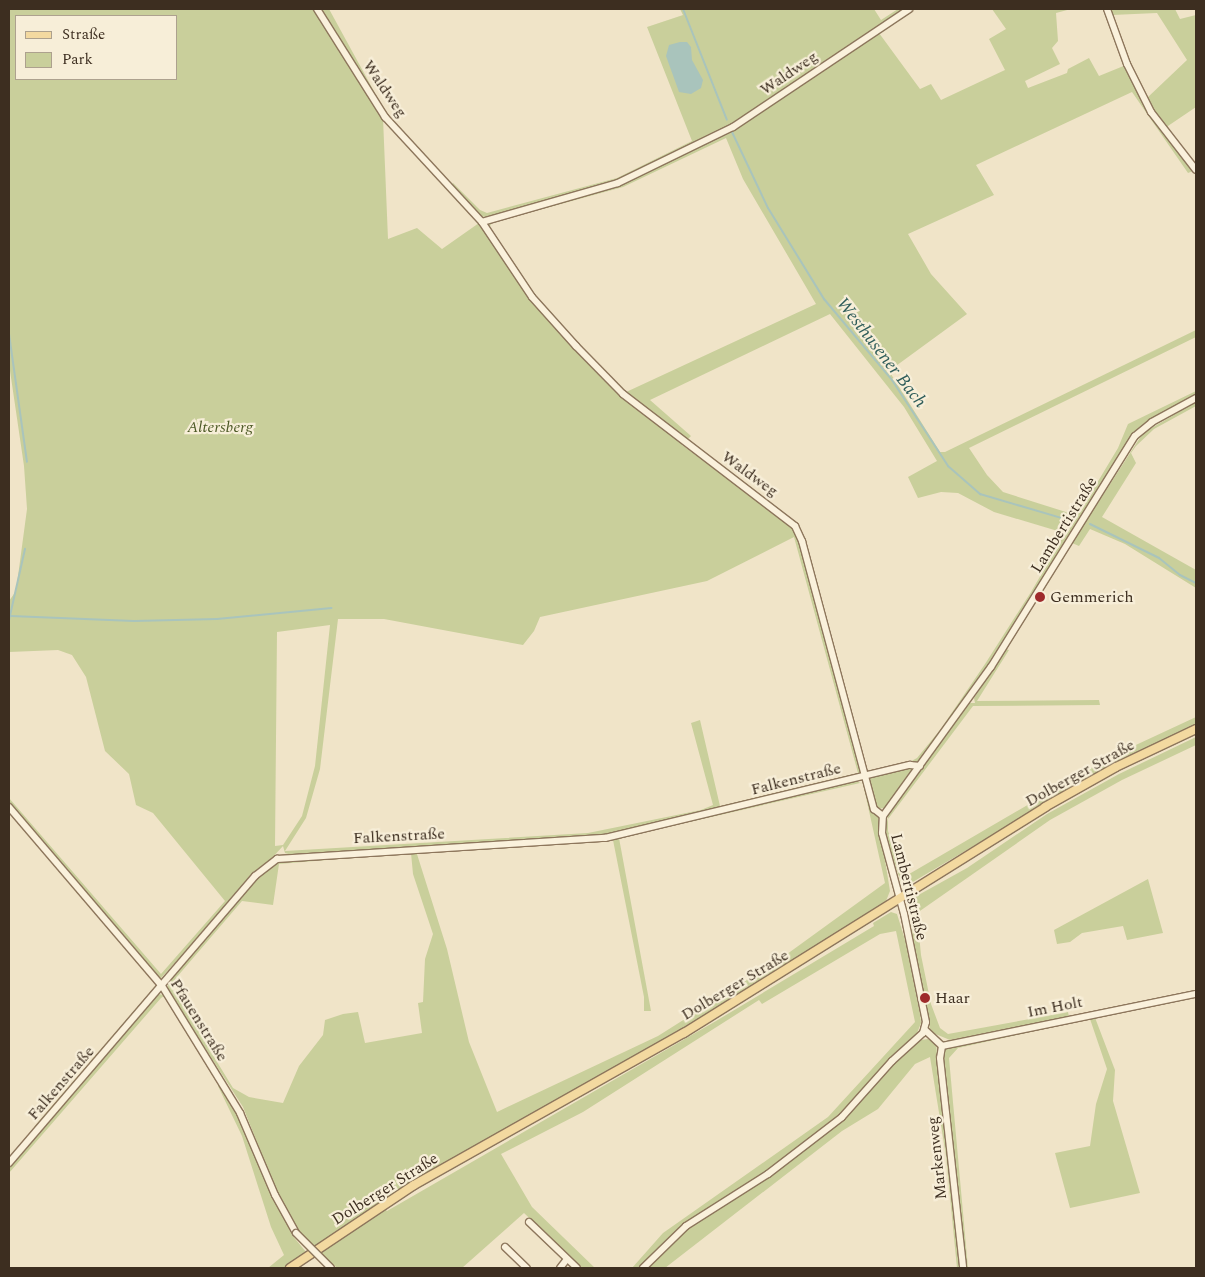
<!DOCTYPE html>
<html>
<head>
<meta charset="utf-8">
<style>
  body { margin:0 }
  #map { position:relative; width:1205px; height:1277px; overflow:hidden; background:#f0e4c8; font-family:Spectral,serif }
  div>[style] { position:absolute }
  .green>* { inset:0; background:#c9cf9b }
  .water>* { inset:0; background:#a9c4bc }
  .stream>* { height:2px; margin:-1px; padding:0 1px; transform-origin:1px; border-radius:1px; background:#a9c4bc }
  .roads { filter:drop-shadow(1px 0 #8d765c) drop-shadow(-1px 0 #8d765c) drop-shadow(0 1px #8d765c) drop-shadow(0 -1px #8d765c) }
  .minor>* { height:6px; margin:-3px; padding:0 3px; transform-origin:3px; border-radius:3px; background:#faf1dc }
  .major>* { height:8px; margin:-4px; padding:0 4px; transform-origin:4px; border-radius:4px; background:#f3d9a0 }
  .bridges { filter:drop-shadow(1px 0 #8d765c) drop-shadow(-1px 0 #8d765c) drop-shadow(0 1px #8d765c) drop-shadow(0 -1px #8d765c) }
  .minor-bridge>* { height:6px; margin:-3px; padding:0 3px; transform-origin:3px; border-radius:3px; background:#faf1dc }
  .dots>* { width:14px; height:14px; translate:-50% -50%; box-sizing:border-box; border:2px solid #f7eed8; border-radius:50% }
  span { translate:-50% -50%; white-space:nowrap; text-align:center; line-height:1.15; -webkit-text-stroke:4.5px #f7eed8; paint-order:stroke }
  .street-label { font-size:16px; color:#3d2e20 }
  .park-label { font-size:16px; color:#4d5a26; font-style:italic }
  .poi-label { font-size:16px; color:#3d2e20 }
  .left { translate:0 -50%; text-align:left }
  .water-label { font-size:18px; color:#2f5d5a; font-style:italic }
  .frame { position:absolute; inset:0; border:10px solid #3d2e20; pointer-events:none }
  .legend { position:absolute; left:15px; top:15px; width:162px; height:65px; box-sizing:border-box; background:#f7eed8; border:1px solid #ada18e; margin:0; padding:6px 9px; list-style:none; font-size:15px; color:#3d2e20 }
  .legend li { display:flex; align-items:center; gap:10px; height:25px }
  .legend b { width:25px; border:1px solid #ada18e }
</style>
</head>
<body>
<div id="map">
  <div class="green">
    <div style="clip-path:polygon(evenodd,9px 9px,329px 9px,387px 115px,383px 118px,388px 239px,417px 228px,442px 249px,479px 223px,532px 298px,624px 393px,816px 304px,743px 179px,726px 138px,623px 187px,492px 223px,490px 226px,492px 233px,488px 223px,618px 185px,724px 134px,879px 33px,920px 89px,931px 84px,941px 100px,1005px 70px,989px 39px,1006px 29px,992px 9px,1071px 9px,1056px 13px,1058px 41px,1052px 48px,1060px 64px,1025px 81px,1028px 88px,1067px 73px,1068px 69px,1089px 58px,1099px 76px,1126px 65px,1150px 115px,1193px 171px,1188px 173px,1132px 92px,976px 165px,994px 195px,908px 234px,931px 274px,967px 314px,889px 371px,940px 452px,945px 452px,1196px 330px,1196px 337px,969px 448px,987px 475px,1003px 492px,1069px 513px,1082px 508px,1118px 448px,1128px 424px,1196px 391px,1196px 395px,1135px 431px,962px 705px,919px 762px,908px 763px,917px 758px,940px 730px,985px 664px,1031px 592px,1059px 544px,1061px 532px,994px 512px,958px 493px,941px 492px,918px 498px,908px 477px,937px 461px,904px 407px,830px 314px,650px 400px,691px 436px,682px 445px,792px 526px,800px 543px,861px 770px,858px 776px,603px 836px,292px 855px,285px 853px,283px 846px,160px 979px,9px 805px,9px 798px,161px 974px,225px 901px,153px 813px,136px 805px,129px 774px,105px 751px,86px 677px,72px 655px,58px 650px,9px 652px,9px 601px,16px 591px,27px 509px,24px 466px,9px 364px,9px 9px,16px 16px,176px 16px,176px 79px,16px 79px,16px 16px,9px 9px,794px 537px,858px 773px,720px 806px,700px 720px,691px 723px,713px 805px,701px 810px,588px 833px,285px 851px,306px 818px,320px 769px,338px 619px,384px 619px,523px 645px,534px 631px,540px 617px,707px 581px,794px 537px,9px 9px,330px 625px,315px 766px,302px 816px,283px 845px,275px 846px,277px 632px,330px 625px)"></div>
    <div style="clip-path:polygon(680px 9px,874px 9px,881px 20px,898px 9px,907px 9px,734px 124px,618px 181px,486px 217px,479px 216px,450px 186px,453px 183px,480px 210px,487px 213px,617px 178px,692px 141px,647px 27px,683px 15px)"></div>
    <div style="clip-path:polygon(1109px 9px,1175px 9px,1180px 19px,1196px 15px,1196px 107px,1165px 128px,1147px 98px,1187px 60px,1157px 13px,1112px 15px)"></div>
    <div style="clip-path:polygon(1196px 402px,1196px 406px,1154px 429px,1136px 446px,1131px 453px,1136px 463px,1102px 517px,1196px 570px,1196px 588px,1125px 544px,1090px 529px,1079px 546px,1072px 543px,1143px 433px)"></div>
    <div style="clip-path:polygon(1006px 649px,1009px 650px,977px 701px,1099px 700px,1100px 705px,973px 706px,888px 819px,888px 831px,904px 877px,1110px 757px,1196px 717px,1196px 725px,1114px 763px,906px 886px,901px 883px,885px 832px,889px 812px,970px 703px,975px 703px,974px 698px)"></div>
    <div style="clip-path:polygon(1196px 737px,1196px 745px,1122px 780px,1050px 820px,917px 913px,921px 955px,931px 1004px,940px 1028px,948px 1034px,1068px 1012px,1069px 1017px,950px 1040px,933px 1033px,930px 1029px,915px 955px,910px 913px,913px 898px,967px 868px,1047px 814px,1119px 774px)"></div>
    <div style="clip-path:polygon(912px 768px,913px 771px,884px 808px,876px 809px,868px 778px)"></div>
    <div style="clip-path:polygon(evenodd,856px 781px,863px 784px,878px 817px,890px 891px,886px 901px,709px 1013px,444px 1163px,313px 1247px,297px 1231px,282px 1205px,243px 1107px,167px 989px,169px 981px,256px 877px,278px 861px,416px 851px,447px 949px,469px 1042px,497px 1112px,658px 1036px,783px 957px,885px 883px,863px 784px,860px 783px,619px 838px,651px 1011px,644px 1011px,644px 997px,613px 840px,546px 844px,618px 839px,856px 781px,411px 853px,413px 874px,433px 934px,425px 959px,423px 1002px,418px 1003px,422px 1033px,365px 1043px,358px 1012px,343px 1014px,325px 1020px,323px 1035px,299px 1066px,283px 1103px,249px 1097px,233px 1088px,170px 985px,242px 901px,273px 905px,279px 864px,411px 853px)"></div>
    <div style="clip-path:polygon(1148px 879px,1163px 933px,1127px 940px,1123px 926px,1082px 933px,1070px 942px,1057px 944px,1054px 930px)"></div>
    <div style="clip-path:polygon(891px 912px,897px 914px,906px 943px,920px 1013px,921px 1023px,917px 1033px,839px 1115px,766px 1171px,684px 1223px,640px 1268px,632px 1268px,663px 1233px,828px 1117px,915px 1022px,896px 931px,880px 934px,762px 1004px,759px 1000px,583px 1112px,501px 1154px,532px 1207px,595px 1268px,582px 1268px,524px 1213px,462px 1268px,337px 1268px,319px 1252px,384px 1208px,387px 1211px,716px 1021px,874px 926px,873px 923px)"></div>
    <div style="clip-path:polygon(157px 984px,157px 987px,36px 1129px,34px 1127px)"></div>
    <div style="clip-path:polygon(158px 994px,164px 995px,173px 1010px,164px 996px,161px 998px,9px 1173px,9px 1166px)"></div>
    <div style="clip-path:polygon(1094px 1015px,1115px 1070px,1113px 1101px,1140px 1193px,1070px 1208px,1055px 1153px,1090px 1146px,1096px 1104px,1107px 1069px,1090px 1019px,958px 1048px,949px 1058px,968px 1268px,964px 1268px,942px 1057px,945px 1048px)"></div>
    <div style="clip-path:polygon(928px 1039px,936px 1044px,960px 1268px,957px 1268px,946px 1156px,930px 1057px,915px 1064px,878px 1109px,842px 1131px,665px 1268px,647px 1268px,687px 1229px,769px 1177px,844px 1118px,893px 1064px,921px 1040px)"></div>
    <div style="clip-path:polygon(218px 1079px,233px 1104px,292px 1235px,306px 1252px,284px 1268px,268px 1268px,284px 1255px,271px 1227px,242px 1136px,218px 1086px)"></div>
  </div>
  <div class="water">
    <div style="clip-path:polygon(680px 42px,687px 42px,691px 47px,692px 60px,703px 80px,701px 88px,691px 94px,679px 92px,666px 56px,669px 45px)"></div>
  </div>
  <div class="stream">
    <div style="left:683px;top:9px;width:119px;rotate:68.4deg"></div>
    <div style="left:732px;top:132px;width:84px;rotate:64.7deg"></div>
    <div style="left:768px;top:208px;width:107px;rotate:58.4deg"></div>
    <div style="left:824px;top:299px;width:106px;rotate:50deg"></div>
    <div style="left:892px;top:380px;width:103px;rotate:56.9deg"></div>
    <div style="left:948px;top:466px;width:43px;rotate:41.2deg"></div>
    <div style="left:980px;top:494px;width:96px;rotate:16.4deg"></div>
    <div style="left:9px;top:334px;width:129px;rotate:82deg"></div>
    <div style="left:1090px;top:524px;width:77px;rotate:26.2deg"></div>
    <div style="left:1159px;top:558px;width:27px;rotate:39deg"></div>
    <div style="left:1180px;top:575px;width:18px;rotate:27deg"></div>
    <div style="left:11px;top:616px;width:123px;rotate:2.3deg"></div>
    <div style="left:134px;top:621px;width:83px;rotate:-1.4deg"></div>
    <div style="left:217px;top:619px;width:115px;rotate:-5.5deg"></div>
    <div style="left:9px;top:620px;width:73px;rotate:-77.3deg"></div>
  </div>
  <div class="roads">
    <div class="minor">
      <div style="left:317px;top:9px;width:128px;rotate:57.8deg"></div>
      <div style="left:385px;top:117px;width:143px;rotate:47.3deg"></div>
      <div style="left:482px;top:222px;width:90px;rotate:56.3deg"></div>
      <div style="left:532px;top:297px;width:66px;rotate:48.1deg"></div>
      <div style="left:576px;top:346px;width:67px;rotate:45.6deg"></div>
      <div style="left:623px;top:394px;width:217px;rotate:37.5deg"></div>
      <div style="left:795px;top:526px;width:17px;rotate:65deg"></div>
      <div style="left:802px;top:541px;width:278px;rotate:75deg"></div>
      <div style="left:874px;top:809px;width:11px;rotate:38deg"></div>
      <div style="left:1107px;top:9px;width:59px;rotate:70deg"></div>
      <div style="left:1127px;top:64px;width:54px;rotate:63.4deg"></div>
      <div style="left:1151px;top:112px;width:73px;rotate:52.2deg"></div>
      <div style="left:482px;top:222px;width:141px;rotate:-16deg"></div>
      <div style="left:618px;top:183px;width:128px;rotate:-26deg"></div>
      <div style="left:733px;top:127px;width:212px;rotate:-33.8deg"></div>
      <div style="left:9px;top:807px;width:235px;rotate:49.5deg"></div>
      <div style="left:162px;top:986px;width:149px;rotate:58.4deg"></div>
      <div style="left:240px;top:1113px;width:89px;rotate:66.9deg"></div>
      <div style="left:275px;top:1195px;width:43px;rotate:61.1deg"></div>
      <div style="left:925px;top:1030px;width:23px;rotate:43deg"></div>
      <div style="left:942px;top:1046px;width:259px;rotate:-11.6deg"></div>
      <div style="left:942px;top:1046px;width:12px;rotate:99deg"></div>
      <div style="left:940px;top:1058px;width:211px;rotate:83.7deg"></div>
      <div style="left:9px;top:1163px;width:378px;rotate:-49.4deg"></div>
      <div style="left:255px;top:876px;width:28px;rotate:-38deg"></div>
      <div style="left:277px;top:859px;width:329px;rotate:-3.7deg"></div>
      <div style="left:605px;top:838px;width:314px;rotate:-13.5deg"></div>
      <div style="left:910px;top:765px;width:10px;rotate:6deg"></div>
      <div style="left:529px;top:1222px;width:66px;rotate:43.8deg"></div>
      <div style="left:505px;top:1247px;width:30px;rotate:44deg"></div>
      <div style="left:560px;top:1268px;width:11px;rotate:-52deg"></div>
      <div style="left:643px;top:1268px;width:60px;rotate:-44.3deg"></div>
      <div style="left:686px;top:1226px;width:97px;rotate:-32.4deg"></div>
      <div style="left:768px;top:1174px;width:93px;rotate:-37.6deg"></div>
      <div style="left:842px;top:1117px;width:75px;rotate:-48.2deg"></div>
      <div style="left:892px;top:1061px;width:42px;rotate:-42.1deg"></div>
      <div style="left:923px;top:1033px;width:11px;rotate:-75deg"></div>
      <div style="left:926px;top:1022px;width:110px;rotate:-101.5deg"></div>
      <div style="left:904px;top:914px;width:84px;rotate:-105.2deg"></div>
      <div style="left:882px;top:833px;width:17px;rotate:-87deg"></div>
      <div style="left:883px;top:816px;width:184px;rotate:-54.1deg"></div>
      <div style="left:991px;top:667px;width:272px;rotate:-58.1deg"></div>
      <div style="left:1135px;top:436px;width:22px;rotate:-39deg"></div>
      <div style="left:1152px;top:422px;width:50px;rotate:-28.6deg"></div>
    </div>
    <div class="major">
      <div style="left:290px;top:1268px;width:149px;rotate:-33.8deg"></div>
      <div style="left:414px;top:1185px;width:310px;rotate:-29.4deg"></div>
      <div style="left:684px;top:1033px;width:426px;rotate:-32deg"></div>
      <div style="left:1045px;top:807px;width:81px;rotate:-29.4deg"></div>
      <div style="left:1116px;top:767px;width:89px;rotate:-25.4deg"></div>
    </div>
  </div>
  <div class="bridges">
    <div class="minor-bridge">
      <div style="left:296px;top:1233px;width:49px;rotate:45deg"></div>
    </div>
  </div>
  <div class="dots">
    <div style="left:1040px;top:597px;background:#9e2a2b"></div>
    <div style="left:925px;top:998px;background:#9e2a2b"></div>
  </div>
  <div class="street-label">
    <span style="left:789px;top:73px;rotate:-34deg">Waldweg</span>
    <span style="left:385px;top:89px;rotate:56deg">Waldweg</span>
    <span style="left:750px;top:474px;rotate:36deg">Waldweg</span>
    <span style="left:1064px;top:525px;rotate:-58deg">Lambertistraße</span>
    <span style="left:1080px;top:773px;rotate:-29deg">Dolberger Straße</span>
    <span style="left:796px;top:779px;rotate:-14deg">Falkenstraße</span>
    <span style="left:399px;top:836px;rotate:-3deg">Falkenstraße</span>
    <span style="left:909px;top:887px;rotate:76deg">Lambertistraße</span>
    <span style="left:735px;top:985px;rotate:-31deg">Dolberger Straße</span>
    <span style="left:1055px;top:1007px;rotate:-11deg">Im Holt</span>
    <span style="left:199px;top:1020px;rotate:58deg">Pfauenstraße</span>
    <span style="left:61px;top:1083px;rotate:-49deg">Falkenstraße</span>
    <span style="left:937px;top:1158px;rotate:-96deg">Markenweg</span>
    <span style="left:385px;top:1189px;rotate:-32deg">Dolberger Straße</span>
  </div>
  <div class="park-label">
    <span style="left:220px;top:427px">Altersberg</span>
  </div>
  <div class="poi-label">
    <span class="left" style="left:1050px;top:597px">Gemmerich</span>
    <span class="left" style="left:935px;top:998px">Haar</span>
  </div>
  <div class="water-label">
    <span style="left:881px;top:353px;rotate:52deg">Westhusener Bach</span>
  </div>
  <div class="frame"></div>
  <ul class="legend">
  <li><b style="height:6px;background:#f3d9a0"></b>Straße</li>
  <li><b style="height:14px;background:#c9cf9b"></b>Park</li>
  </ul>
</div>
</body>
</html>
